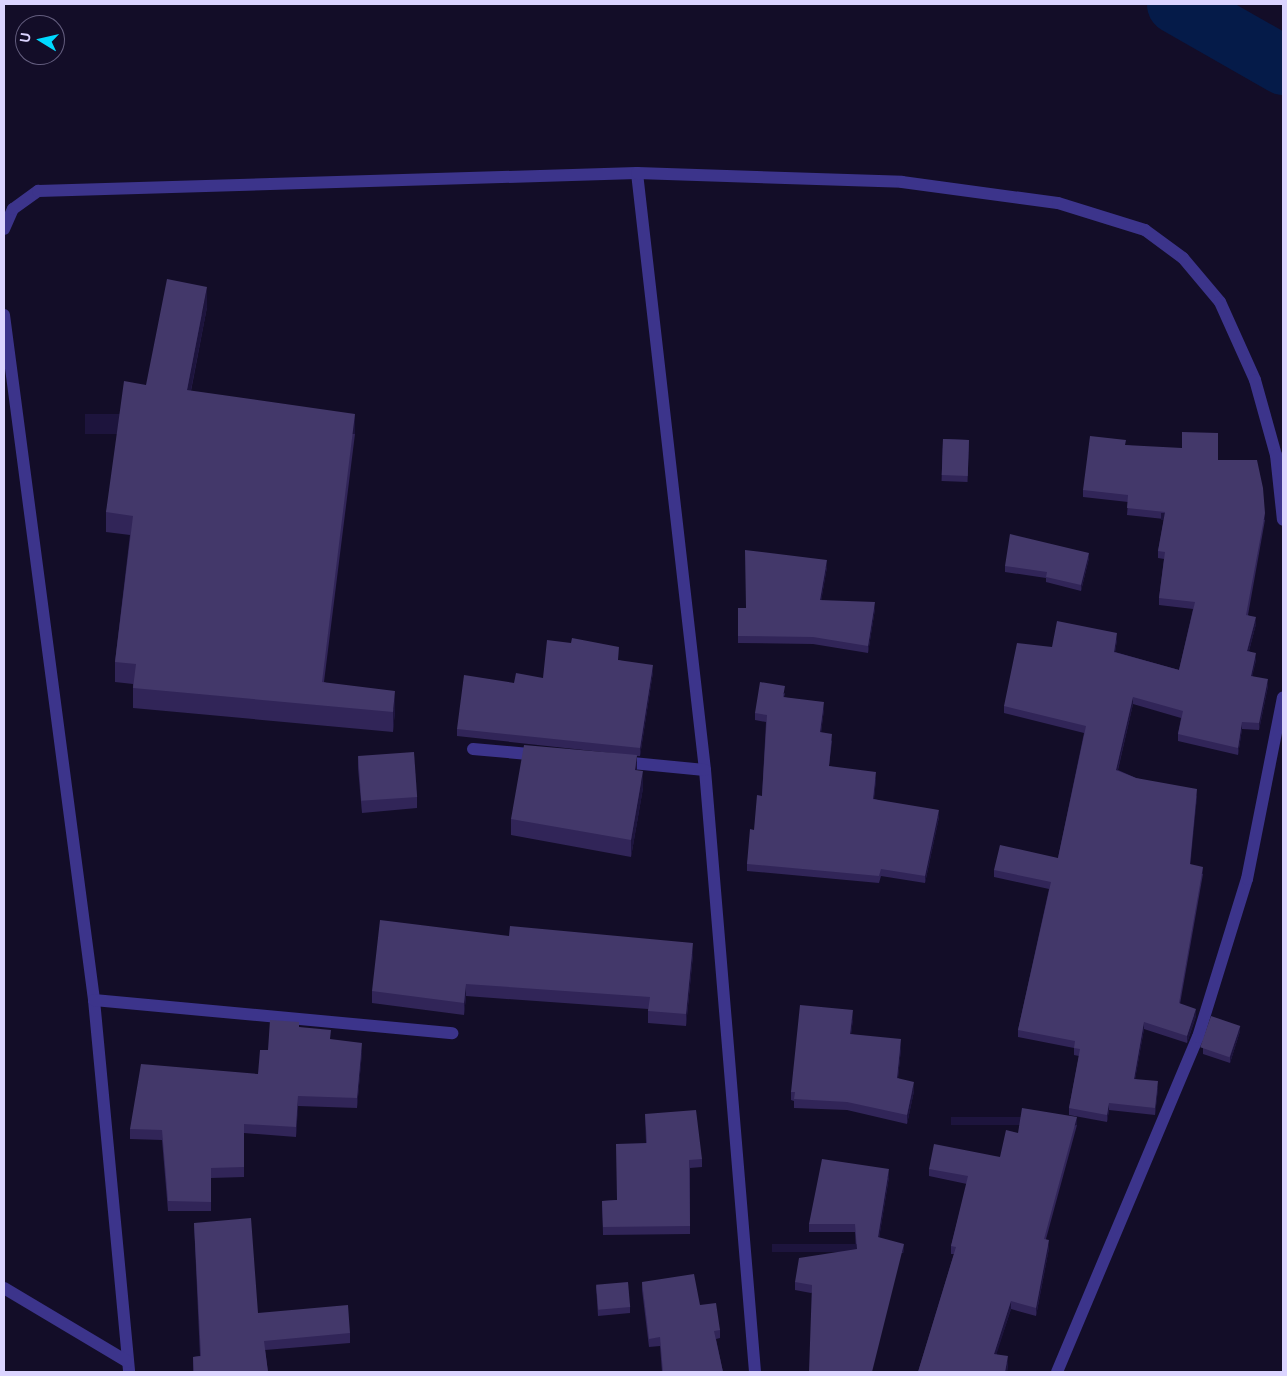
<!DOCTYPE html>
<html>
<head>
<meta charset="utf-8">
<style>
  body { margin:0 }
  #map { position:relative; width:1287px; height:1376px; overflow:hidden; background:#130d28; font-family:Figtree,sans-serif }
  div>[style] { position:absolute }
  .river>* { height:59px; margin:-29.5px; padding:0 29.5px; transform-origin:29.5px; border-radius:29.5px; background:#051b49 }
  .minor>* { height:12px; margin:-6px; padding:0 6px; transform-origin:6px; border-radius:6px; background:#3c348b }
  .wall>* { inset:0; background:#312558; transform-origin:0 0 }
  .shaded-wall>* { inset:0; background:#1d143d; transform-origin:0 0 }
  .building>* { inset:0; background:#43386a; transform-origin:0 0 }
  span { translate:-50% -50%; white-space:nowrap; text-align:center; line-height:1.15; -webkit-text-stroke:4px #130d28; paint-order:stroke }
  .frame { position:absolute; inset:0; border:5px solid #dbd4ff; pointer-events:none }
  .north { position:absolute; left:15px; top:15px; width:50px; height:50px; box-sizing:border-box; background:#130d28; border:1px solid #635d7e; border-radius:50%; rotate:279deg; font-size:14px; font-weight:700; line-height:20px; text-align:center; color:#dbd4ff }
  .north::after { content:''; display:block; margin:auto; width:18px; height:22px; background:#00d9ff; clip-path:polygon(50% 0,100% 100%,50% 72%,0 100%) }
</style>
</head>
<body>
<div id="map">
  <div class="river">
    <div style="left:1176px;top:4px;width:123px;rotate:29.7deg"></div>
  </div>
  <div class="minor">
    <div style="left:637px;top:173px;width:601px;rotate:83.5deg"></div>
    <div style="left:705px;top:770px;width:604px;rotate:85.25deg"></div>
    <div style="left:4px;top:229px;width:22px;rotate:-66deg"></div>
    <div style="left:13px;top:209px;width:31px;rotate:-36deg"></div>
    <div style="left:38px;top:191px;width:599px;rotate:-1.72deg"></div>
    <div style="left:637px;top:173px;width:265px;rotate:1.9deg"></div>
    <div style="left:902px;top:182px;width:157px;rotate:7.7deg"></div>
    <div style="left:1058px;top:203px;width:91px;rotate:17.2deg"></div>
    <div style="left:1145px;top:230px;width:47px;rotate:36.4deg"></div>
    <div style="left:1183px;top:258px;width:57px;rotate:49.9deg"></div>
    <div style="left:1220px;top:302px;width:85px;rotate:65.8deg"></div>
    <div style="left:1255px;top:380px;width:78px;rotate:74.4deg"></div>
    <div style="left:1276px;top:455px;width:65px;rotate:83.9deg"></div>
    <div style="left:4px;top:315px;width:691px;rotate:82.51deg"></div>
    <div style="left:94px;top:1000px;width:374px;rotate:84.6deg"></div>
    <div style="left:473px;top:749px;width:67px;rotate:5.1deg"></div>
    <div style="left:622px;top:762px;width:83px;rotate:5.5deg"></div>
    <div style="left:94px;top:1000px;width:360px;rotate:5.3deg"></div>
    <div style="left:4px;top:1288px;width:144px;rotate:30.8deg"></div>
    <div style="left:1057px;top:1372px;width:363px;rotate:-67.2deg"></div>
    <div style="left:1198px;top:1037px;width:165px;rotate:-72.8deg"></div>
    <div style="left:1247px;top:879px;width:185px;rotate:-78.8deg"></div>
  </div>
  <div class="wall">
    <div style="clip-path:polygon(207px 307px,191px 391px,355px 434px,324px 682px,395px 710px,393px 732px,133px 708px,133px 684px,115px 682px,115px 662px,130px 535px,106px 532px,106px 512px,146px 385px)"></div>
    <div style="left:943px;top:439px;width:26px;height:42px;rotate:2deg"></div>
    <div style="clip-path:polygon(1126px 445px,1218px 460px,1265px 520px,1248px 615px,1256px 624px,1249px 651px,1256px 660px,1252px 676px,1268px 686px,1259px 730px,1242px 729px,1238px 755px,1178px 741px,1178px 734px,1181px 718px,1133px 704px,1118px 770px,1136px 778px,1197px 796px,1190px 864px,1203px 874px,1180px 1004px,1196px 1016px,1187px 1043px,1144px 1029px,1135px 1079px,1158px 1088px,1155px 1115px,1109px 1110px,1107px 1122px,1069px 1115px,1069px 1108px,1079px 1056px,1074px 1055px,1074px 1048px,1018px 1037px,1018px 1030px,1049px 889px,994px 877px,994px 870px,1058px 858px,1084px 733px,1004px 713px,1004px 706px,1052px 647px,1117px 640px,1115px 652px,1179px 670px,1193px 609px,1159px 605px,1159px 598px,1164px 559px,1158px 558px,1158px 551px,1164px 519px,1127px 515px,1128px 502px,1083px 497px,1083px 490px)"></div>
    <div style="clip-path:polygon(1089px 558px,1081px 591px,1046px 582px,1046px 578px,1005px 572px,1005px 566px)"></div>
    <div style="clip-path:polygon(827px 567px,821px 601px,875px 609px,868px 653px,813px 644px,738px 643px,738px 608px,746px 608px)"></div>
    <div style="clip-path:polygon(619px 660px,653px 672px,640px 756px,637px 756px,637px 770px,643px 788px,631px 857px,511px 835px,511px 819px,611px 753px,457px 736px,457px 729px,514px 683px,543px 678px)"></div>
    <div style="clip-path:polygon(785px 693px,784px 697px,824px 709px,821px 733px,832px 741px,829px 766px,876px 779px,874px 799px,939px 817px,925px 883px,881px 876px,879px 883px,747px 871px,747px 864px,762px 796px,766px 722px,755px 720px,755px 713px)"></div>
    <div style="clip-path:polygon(358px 756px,417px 797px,417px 808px,362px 813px,358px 768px)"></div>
    <div style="clip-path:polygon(509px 936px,693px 955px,686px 1026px,648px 1023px,648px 1009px,466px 996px,464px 1015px,372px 1003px,372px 991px)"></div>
    <div style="clip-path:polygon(853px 1019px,851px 1034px,901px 1048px,898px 1078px,914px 1091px,907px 1124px,847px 1110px,794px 1108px,794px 1101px,791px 1100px,791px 1092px)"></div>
    <div style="clip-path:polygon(299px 1027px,362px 1052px,357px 1108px,298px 1106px,296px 1137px,244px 1133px,244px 1177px,211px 1178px,211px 1211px,168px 1211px,162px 1140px,130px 1139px,130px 1129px,258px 1074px,268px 1050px)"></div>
    <div style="clip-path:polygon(1240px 1031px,1230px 1063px,1203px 1054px,1203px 1048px)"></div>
    <div style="clip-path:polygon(645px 1114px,702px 1159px,702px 1167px,690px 1168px,690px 1234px,603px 1235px,602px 1201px,617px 1200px,646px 1143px)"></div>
    <div style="clip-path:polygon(1077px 1125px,1046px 1239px,1049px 1248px,1036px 1316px,1011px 1309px,996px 1354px,1008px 1364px,1007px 1372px,918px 1372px,954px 1254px,951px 1254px,951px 1246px,967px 1184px,929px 1176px,929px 1169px,1000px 1157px,1018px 1133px)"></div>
    <div style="clip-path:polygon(889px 1177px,879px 1238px,904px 1252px,811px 1293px,795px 1290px,795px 1282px,856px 1249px,855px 1232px,809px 1232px,809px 1224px)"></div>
    <div style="clip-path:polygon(194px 1223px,258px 1313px,350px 1333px,350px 1343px,265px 1350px,268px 1372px,193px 1372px,193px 1357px,200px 1356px)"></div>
    <div style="clip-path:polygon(642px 1282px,700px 1305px,720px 1330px,720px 1338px,716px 1339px,723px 1372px,662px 1372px,660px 1346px,649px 1347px,642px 1290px)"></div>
    <div style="clip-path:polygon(596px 1286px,630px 1307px,630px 1313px,598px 1316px)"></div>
  </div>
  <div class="shaded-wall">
    <div style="clip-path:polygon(207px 287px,207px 307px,187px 410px,187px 390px)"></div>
    <div style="left:355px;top:414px;width:20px;height:270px;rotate:90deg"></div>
    <div style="left:1265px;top:513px;width:7px;height:104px;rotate:90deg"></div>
    <div style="clip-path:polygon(1089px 553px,1089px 558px,1081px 591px,1081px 585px)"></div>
    <div style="clip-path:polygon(827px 560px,827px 567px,820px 608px,820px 600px)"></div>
    <div style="clip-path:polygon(875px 602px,875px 609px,868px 653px,868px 646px)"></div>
    <div style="clip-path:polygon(1256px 617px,1256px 624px,1247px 658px,1247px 651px)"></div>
    <div style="clip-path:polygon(1117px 633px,1117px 640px,1114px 659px,1114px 652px)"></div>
    <div style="clip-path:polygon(1256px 653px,1256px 660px,1251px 683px,1251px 676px)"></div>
    <div style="clip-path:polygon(653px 665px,653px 672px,640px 756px,640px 748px)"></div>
    <div style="clip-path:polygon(1268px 679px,1268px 686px,1259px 730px,1259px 723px)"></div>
    <div style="clip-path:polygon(395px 691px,395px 710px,393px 732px,393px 712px)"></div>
    <div style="clip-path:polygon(1133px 697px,1133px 704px,1116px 777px,1116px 770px)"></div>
    <div style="clip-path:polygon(824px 702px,824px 709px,820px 739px,820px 732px)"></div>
    <div style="clip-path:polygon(1242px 722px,1242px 729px,1238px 755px,1238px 748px)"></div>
    <div style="clip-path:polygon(637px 755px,637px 772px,635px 770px)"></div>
    <div style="clip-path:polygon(643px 771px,643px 788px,631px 857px,631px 840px)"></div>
    <div style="clip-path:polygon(876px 772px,876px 779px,873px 806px,873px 799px)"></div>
    <div style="clip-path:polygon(1197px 789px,1197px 796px,1190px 871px,1190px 864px)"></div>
    <div style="clip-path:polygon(939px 810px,939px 817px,925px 883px,925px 876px)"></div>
    <div style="left:1203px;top:867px;width:7px;height:138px;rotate:90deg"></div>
    <div style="clip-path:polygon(693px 943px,693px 955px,686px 1026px,686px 1014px)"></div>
    <div style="clip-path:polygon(466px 984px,466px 996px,464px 1015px,464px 1003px)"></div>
    <div style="clip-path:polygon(1196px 1009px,1196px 1016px,1187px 1043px,1187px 1036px)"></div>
    <div style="clip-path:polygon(853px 1010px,853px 1019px,850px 1043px,850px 1034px)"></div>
    <div style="clip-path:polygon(1144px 1022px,1144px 1029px,1134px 1086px,1134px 1079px)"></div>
    <div style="clip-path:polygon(1240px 1026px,1240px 1031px,1230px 1063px,1230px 1057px)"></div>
    <div style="clip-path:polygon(901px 1039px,901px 1048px,897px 1087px,897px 1078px)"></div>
    <div style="clip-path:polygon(362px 1043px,362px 1052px,357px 1108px,357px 1098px)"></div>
    <div style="clip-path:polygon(1158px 1081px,1158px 1088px,1155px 1115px,1155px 1108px)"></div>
    <div style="clip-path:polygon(914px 1082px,914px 1091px,907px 1124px,907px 1115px)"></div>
    <div style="clip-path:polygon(298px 1096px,298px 1106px,296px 1137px,296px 1127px)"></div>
    <div style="clip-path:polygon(1109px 1103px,1109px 1110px,1107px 1122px,1107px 1115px)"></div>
    <div style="left:1077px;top:1117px;width:8px;height:126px;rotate:90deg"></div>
    <div style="clip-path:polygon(889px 1169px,889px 1177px,878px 1245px,878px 1237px)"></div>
    <div style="clip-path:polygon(1049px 1240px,1049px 1248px,1036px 1316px,1036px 1308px)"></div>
    <div style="left:904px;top:1244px;width:8px;height:132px;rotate:90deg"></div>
    <div style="clip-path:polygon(1011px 1301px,1011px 1309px,994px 1362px,994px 1354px)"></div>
    <div style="clip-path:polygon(1008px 1356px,1008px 1364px,1007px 1372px,1005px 1372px)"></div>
  </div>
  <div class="building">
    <div style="clip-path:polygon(167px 279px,207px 287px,187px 390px,355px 414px,322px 682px,395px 691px,393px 712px,133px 688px,136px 664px,115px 662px,133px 516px,106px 512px,124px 381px,146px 385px)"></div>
    <div style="clip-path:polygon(1182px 432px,1218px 433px,1218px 460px,1257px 460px,1263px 488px,1265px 513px,1246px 615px,1256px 617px,1247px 651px,1256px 653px,1251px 676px,1268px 679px,1259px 723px,1242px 722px,1238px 748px,1178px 734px,1183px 711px,1133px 697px,1116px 770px,1136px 778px,1197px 789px,1190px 864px,1203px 867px,1179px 1003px,1196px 1009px,1187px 1036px,1144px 1022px,1134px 1079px,1158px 1081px,1155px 1108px,1109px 1103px,1107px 1115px,1069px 1108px,1080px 1049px,1074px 1048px,1075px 1041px,1018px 1030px,1051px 882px,994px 870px,1000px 845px,1058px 858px,1086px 726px,1004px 706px,1017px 643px,1052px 647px,1057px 621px,1117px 633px,1114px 652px,1179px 670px,1195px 602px,1159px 598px,1165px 552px,1158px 551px,1165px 512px,1127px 508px,1128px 495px,1083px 490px,1090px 436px,1126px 440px,1125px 445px,1182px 448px)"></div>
    <div style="left:943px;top:439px;width:26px;height:36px;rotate:2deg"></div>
    <div style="clip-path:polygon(1010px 534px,1089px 553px,1081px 585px,1046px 577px,1047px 572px,1005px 566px)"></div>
    <div style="clip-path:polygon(745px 550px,827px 560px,820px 600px,875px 602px,868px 646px,813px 637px,738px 636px,738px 608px,746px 608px)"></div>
    <div style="clip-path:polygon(572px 638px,619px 647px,618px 660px,653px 665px,640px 748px,457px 729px,464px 675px,514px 683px,516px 673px,543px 678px,547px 640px,571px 643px)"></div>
    <div style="clip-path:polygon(760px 682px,785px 686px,783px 697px,824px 702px,820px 732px,832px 734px,829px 766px,876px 772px,873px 799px,939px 810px,925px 876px,881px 869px,879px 876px,747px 864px,750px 829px,754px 830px,757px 795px,762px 796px,767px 715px,755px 713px)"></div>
    <div style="clip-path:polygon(524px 745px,637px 755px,635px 770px,643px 771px,631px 840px,511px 819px)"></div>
    <div style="left:414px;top:752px;width:45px;height:56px;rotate:86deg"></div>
    <div style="clip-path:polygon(380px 920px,509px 936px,510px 926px,693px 943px,686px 1014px,648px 1011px,650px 997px,466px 984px,464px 1003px,372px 991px)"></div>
    <div style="clip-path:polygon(800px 1005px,853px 1010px,850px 1034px,901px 1039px,897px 1078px,914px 1082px,907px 1115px,847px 1102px,794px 1099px,795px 1092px,791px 1092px)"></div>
    <div style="left:1211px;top:1016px;width:31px;height:33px;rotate:19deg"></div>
    <div style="clip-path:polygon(270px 1020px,299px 1022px,299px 1027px,331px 1030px,330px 1039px,362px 1043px,357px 1098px,298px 1096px,296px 1127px,244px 1124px,244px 1167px,211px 1168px,211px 1202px,168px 1201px,162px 1130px,130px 1129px,141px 1064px,258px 1074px,260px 1050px,268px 1050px)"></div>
    <div style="clip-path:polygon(1022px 1108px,1077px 1117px,1044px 1239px,1049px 1240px,1036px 1308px,1011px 1301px,994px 1354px,1008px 1356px,1005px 1372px,918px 1372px,956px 1247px,951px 1246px,968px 1176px,929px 1169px,934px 1144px,1000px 1157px,1006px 1130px,1018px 1133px)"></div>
    <div style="clip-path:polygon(696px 1110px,702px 1159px,689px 1160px,690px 1226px,603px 1227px,602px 1201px,617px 1200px,616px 1144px,647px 1143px,645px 1114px)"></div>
    <div style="clip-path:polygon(822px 1159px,889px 1169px,878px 1237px,904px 1244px,872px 1372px,809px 1372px,812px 1285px,795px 1282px,799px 1258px,857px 1249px,855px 1224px,809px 1224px)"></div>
    <div style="clip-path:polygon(251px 1218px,258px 1313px,348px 1305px,350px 1333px,264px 1341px,268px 1372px,194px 1372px,193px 1357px,201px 1356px,194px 1223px)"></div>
    <div style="clip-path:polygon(694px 1274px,700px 1305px,716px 1303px,720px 1330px,714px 1331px,723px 1372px,663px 1372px,660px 1337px,649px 1339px,642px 1282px)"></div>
    <div style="left:628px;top:1282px;width:25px;height:32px;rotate:85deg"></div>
  </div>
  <div class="frame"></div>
  <div class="north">U</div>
</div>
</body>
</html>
